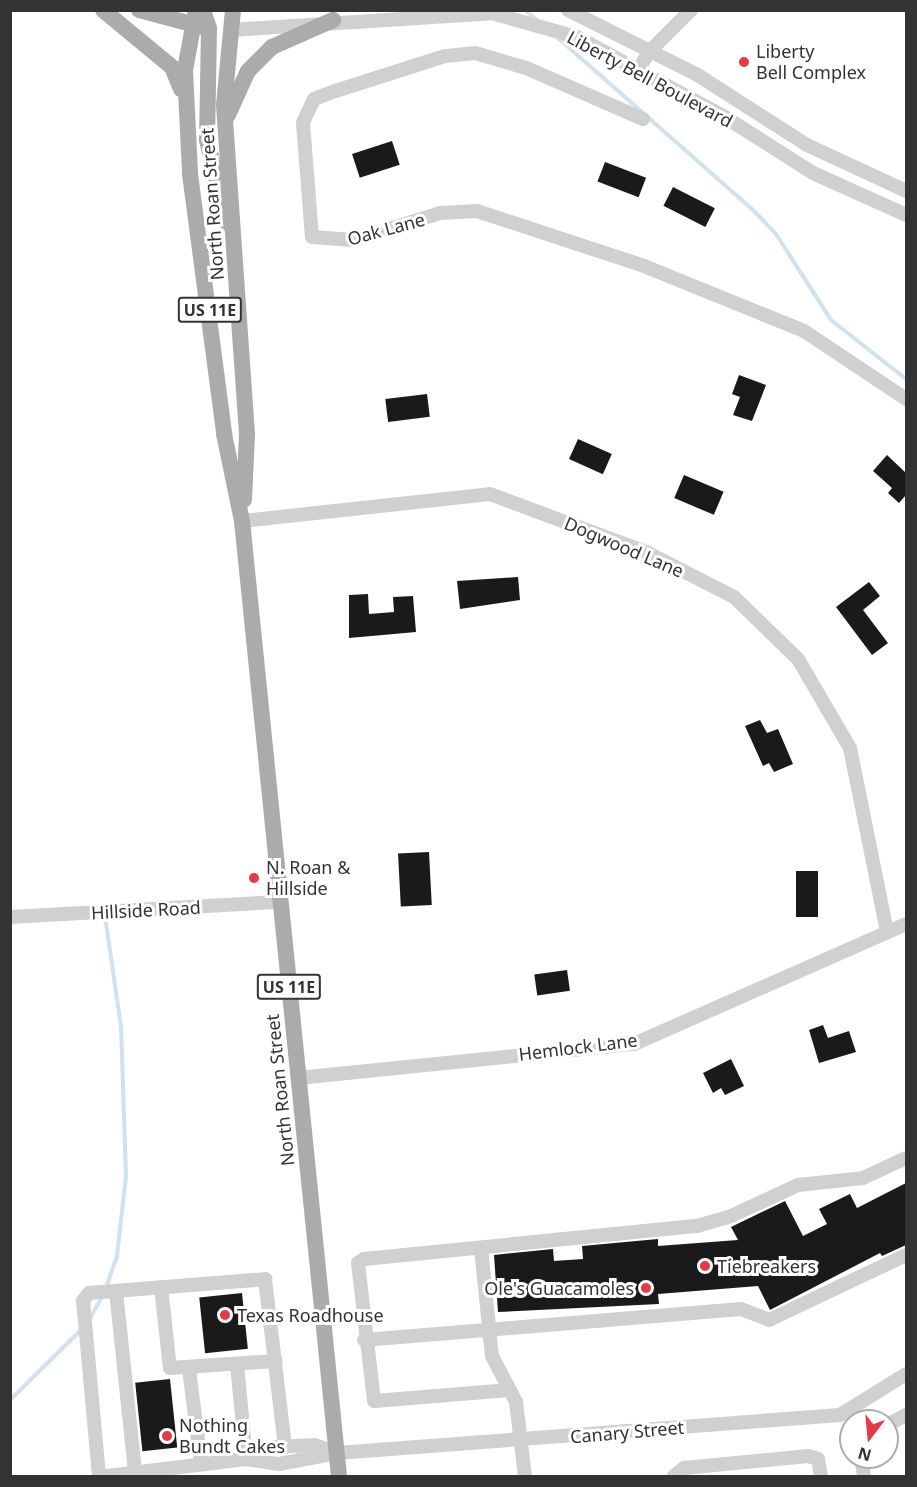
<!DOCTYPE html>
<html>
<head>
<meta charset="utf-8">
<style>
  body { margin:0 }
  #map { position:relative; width:917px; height:1487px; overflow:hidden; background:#fff; font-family:"Noto Sans",sans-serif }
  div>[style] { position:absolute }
  .stream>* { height:4px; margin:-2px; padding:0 2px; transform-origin:2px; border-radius:2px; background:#cfe2ee }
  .building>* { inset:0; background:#1a1a1a; transform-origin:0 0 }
  .minor>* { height:14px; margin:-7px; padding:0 7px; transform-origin:7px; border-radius:7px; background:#d0d0d0 }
  .major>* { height:16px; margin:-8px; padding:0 8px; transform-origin:8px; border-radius:8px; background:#ababab }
  .dots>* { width:16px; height:16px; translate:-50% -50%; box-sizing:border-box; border:3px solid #fff; border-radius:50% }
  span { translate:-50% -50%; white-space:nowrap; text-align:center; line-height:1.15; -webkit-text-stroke:6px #fff; paint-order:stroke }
  .shield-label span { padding:2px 4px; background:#fff; border:2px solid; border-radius:4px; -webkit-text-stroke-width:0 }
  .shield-label { font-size:16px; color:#333; font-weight:700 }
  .poi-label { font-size:18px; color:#333 }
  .left { translate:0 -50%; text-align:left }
  .right { translate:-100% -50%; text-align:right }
  .street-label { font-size:18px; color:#333 }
  .frame { position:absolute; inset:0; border:12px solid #333; pointer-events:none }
  .north { position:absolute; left:839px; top:1409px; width:60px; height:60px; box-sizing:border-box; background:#fff; border:2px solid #adadad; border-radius:50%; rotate:196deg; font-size:16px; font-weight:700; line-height:24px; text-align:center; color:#333 }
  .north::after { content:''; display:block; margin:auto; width:21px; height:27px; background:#e63946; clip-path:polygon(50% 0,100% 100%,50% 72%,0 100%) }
</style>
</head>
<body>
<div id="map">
  <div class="stream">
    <div style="left:525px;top:10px;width:17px;rotate:40deg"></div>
    <div style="left:558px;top:38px;width:257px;rotate:41.4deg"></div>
    <div style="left:751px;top:208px;width:36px;rotate:46deg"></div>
    <div style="left:776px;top:234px;width:102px;rotate:57.4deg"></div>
    <div style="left:831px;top:320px;width:95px;rotate:38.2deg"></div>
    <div style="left:106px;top:1288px;width:34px;rotate:-71deg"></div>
    <div style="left:117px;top:1256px;width:81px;rotate:-83.6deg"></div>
    <div style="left:126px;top:1176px;width:149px;rotate:-91.9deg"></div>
    <div style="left:121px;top:1027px;width:105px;rotate:-98.2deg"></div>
    <div style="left:88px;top:1322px;width:31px;rotate:-61deg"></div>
    <div style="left:10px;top:1400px;width:100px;rotate:-44.6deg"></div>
  </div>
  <div class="building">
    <div style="left:392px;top:141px;width:25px;height:42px;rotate:72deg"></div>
    <div style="left:605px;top:162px;width:44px;height:21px;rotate:21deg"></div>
    <div style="left:673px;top:187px;width:47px;height:21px;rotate:27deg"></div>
    <div style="clip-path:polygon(739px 375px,766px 385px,752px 421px,733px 415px,740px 397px,732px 394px)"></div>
    <div style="left:427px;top:394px;width:23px;height:42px;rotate:83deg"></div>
    <div style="left:578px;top:439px;width:37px;height:22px;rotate:24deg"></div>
    <div style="clip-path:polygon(887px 455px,906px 473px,906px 495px,899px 503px,888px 493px,892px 488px,873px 471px)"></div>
    <div style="left:684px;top:475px;width:43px;height:25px;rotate:23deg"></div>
    <div style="clip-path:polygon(518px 577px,520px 600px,460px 609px,457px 581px)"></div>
    <div style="clip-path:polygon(869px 582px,880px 596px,863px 610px,888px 643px,872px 655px,836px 607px)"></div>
    <div style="clip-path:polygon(368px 594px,369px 614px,394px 612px,393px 597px,413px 596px,416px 632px,349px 638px,349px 595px)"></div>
    <div style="clip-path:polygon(760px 720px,767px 733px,778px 729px,793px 764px,774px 772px,769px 763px,763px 766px,745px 726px)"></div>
    <div style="left:429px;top:852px;width:53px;height:31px;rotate:87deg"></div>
    <div style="left:796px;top:871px;width:22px;height:46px"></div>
    <div style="left:567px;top:970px;width:21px;height:33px;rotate:82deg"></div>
    <div style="clip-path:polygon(823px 1025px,828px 1038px,849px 1031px,856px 1052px,819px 1063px,809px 1030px)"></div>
    <div style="clip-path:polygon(731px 1059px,744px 1086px,725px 1095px,721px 1088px,713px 1093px,703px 1073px)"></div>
    <div style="clip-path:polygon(906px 1183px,906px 1245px,882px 1256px,880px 1253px,770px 1310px,758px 1286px,658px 1294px,659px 1304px,498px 1312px,494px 1255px,553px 1249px,554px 1261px,583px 1259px,582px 1246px,658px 1239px,658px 1246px,738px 1240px,731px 1227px,785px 1201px,803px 1236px,827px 1224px,819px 1209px,850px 1194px,857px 1208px)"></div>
    <div style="left:242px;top:1293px;width:56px;height:43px;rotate:84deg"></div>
    <div style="left:170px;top:1379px;width:69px;height:35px;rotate:84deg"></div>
  </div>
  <div class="minor">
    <div style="left:568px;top:10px;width:143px;rotate:26.6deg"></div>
    <div style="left:696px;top:74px;width:132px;rotate:32.6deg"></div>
    <div style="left:807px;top:145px;width:109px;rotate:24.9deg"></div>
    <div style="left:231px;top:30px;width:261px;rotate:-3.7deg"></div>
    <div style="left:491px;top:13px;width:89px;rotate:15.6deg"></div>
    <div style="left:577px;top:37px;width:168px;rotate:28.4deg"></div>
    <div style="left:725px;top:117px;width:104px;rotate:32.5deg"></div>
    <div style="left:813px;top:173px;width:102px;rotate:24.3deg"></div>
    <div style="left:638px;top:70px;width:22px;rotate:-58deg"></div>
    <div style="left:650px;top:51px;width:58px;rotate:-45deg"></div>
    <div style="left:643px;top:119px;width:128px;rotate:-156.4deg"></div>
    <div style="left:526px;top:68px;width:53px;rotate:-163.6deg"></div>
    <div style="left:475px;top:53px;width:30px;rotate:174deg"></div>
    <div style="left:445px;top:56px;width:115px;rotate:162.3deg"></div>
    <div style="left:335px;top:91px;width:22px;rotate:159deg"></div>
    <div style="left:314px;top:99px;width:26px;rotate:115deg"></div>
    <div style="left:303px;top:123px;width:114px;rotate:85.5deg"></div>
    <div style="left:312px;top:237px;width:41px;rotate:4.2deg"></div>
    <div style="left:353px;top:240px;width:91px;rotate:-17.2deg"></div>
    <div style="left:440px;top:213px;width:37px;rotate:-3deg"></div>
    <div style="left:477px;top:211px;width:176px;rotate:18.2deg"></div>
    <div style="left:644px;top:266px;width:173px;rotate:22.1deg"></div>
    <div style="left:804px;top:331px;width:123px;rotate:33.7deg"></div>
    <div style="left:242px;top:521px;width:249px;rotate:-6.2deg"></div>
    <div style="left:490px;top:494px;width:166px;rotate:20.4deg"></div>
    <div style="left:646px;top:552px;width:99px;rotate:27.1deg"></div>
    <div style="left:734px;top:597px;width:89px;rotate:44.1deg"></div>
    <div style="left:798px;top:659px;width:103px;rotate:59.7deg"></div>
    <div style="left:850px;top:748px;width:188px;rotate:78.6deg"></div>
    <div style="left:10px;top:917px;width:271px;rotate:-3.2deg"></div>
    <div style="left:298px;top:1078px;width:338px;rotate:-5.8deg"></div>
    <div style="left:634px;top:1044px;width:297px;rotate:-23.8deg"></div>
    <div style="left:481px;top:1248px;width:109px;rotate:84.2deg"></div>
    <div style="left:492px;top:1356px;width:52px;rotate:62.4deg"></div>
    <div style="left:516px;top:1402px;width:75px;rotate:83.1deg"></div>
    <div style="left:161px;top:1287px;width:81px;rotate:83.7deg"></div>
    <div style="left:170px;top:1368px;width:106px;rotate:-3.8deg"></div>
    <div style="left:116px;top:1291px;width:183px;rotate:84deg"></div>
    <div style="left:364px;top:1340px;width:378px;rotate:-4.7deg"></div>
    <div style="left:741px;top:1309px;width:30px;rotate:21deg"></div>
    <div style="left:769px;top:1320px;width:152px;rotate:-25.4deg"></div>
    <div style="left:237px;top:1364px;width:95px;rotate:84.6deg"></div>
    <div style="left:189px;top:1369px;width:96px;rotate:82.8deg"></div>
    <div style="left:510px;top:1390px;width:136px;rotate:175.4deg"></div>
    <div style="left:374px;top:1401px;width:139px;rotate:-96.6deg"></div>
    <div style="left:358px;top:1263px;width:7px;rotate:-34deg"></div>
    <div style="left:364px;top:1259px;width:335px;rotate:-5.7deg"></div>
    <div style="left:697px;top:1226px;width:35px;rotate:-16deg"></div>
    <div style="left:731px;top:1216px;width:74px;rotate:-24.8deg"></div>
    <div style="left:798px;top:1185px;width:65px;rotate:-6.1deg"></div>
    <div style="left:863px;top:1178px;width:47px;rotate:-24.9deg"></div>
    <div style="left:887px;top:1425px;width:21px;rotate:-28deg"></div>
    <div style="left:861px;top:1457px;width:19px;rotate:81deg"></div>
    <div style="left:246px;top:1459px;width:33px;rotate:9deg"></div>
    <div style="left:279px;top:1464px;width:59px;rotate:-10.7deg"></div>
    <div style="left:337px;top:1453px;width:504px;rotate:-4.32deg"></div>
    <div style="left:840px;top:1415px;width:78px;rotate:-31.8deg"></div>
    <div style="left:99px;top:1476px;width:176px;rotate:-95.2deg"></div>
    <div style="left:83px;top:1301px;width:10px;rotate:-53deg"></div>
    <div style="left:89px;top:1293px;width:177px;rotate:-4.5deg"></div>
    <div style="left:265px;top:1279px;width:169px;rotate:83.2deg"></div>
    <div style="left:107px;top:1476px;width:140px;rotate:-7deg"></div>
    <div style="left:246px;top:1459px;width:30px;rotate:-23deg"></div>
    <div style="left:274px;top:1447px;width:41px;rotate:-2.8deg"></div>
    <div style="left:315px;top:1445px;width:23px;rotate:20deg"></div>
    <div style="left:674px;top:1476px;width:13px;rotate:-39deg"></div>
    <div style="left:684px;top:1468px;width:125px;rotate:-5.5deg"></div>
    <div style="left:808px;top:1456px;width:10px;rotate:17deg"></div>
    <div style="left:818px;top:1459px;width:17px;rotate:80deg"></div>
  </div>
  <div class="major">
    <div style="left:103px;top:10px;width:89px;rotate:39.6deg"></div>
    <div style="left:172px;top:67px;width:24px;rotate:68deg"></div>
    <div style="left:139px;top:10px;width:66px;rotate:14.9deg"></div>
    <div style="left:196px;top:10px;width:61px;rotate:100.4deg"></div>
    <div style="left:185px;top:70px;width:104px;rotate:87.2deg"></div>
    <div style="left:190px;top:174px;width:262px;rotate:82.5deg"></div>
    <div style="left:224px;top:434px;width:89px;rotate:78.3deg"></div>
    <div style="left:242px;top:521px;width:960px;rotate:84.2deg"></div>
    <div style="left:203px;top:10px;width:19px;rotate:72deg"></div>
    <div style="left:209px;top:28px;width:112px;rotate:91deg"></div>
    <div style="left:207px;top:140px;width:85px;rotate:76.5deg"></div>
    <div style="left:233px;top:10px;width:95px;rotate:95.4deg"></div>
    <div style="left:224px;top:105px;width:330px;rotate:86deg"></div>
    <div style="left:247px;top:434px;width:66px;rotate:92.6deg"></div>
    <div style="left:228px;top:115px;width:48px;rotate:-65.6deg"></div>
    <div style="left:248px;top:71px;width:34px;rotate:-45deg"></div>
    <div style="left:272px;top:47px;width:67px;rotate:-23.9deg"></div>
  </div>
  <div class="dots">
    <div style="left:744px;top:62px;background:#e63946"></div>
    <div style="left:254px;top:878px;background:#e63946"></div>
    <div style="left:705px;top:1266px;background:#e63946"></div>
    <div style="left:646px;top:1288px;background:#e63946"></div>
    <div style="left:225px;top:1315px;background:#e63946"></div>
    <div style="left:167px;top:1436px;background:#e63946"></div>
  </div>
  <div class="shield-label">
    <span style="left:210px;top:310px">US 11E</span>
    <span style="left:289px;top:987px">US 11E</span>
  </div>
  <div class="poi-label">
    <span class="left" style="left:756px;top:62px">Liberty<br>Bell Complex</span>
    <span class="left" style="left:266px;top:878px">N. Roan &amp;<br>Hillside</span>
    <span class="left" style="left:717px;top:1266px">Tiebreakers</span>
    <span class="right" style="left:634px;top:1288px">Ole's Guacamoles</span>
    <span class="left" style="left:237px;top:1315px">Texas Roadhouse</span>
    <span class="left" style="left:179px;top:1436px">Nothing<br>Bundt Cakes</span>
  </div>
  <div class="street-label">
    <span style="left:650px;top:79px;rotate:28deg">Liberty Bell Boulevard</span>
    <span style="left:212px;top:204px;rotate:-94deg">North Roan Street</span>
    <span style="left:386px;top:229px;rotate:-15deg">Oak Lane</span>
    <span style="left:624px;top:547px;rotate:23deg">Dogwood Lane</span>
    <span style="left:146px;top:910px;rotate:-3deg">Hillside Road</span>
    <span style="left:578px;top:1047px;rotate:-7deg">Hemlock Lane</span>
    <span style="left:280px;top:1090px;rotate:-96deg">North Roan Street</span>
    <span style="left:627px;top:1432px;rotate:-5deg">Canary Street</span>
  </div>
  <div class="frame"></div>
  <div class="north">N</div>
</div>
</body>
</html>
